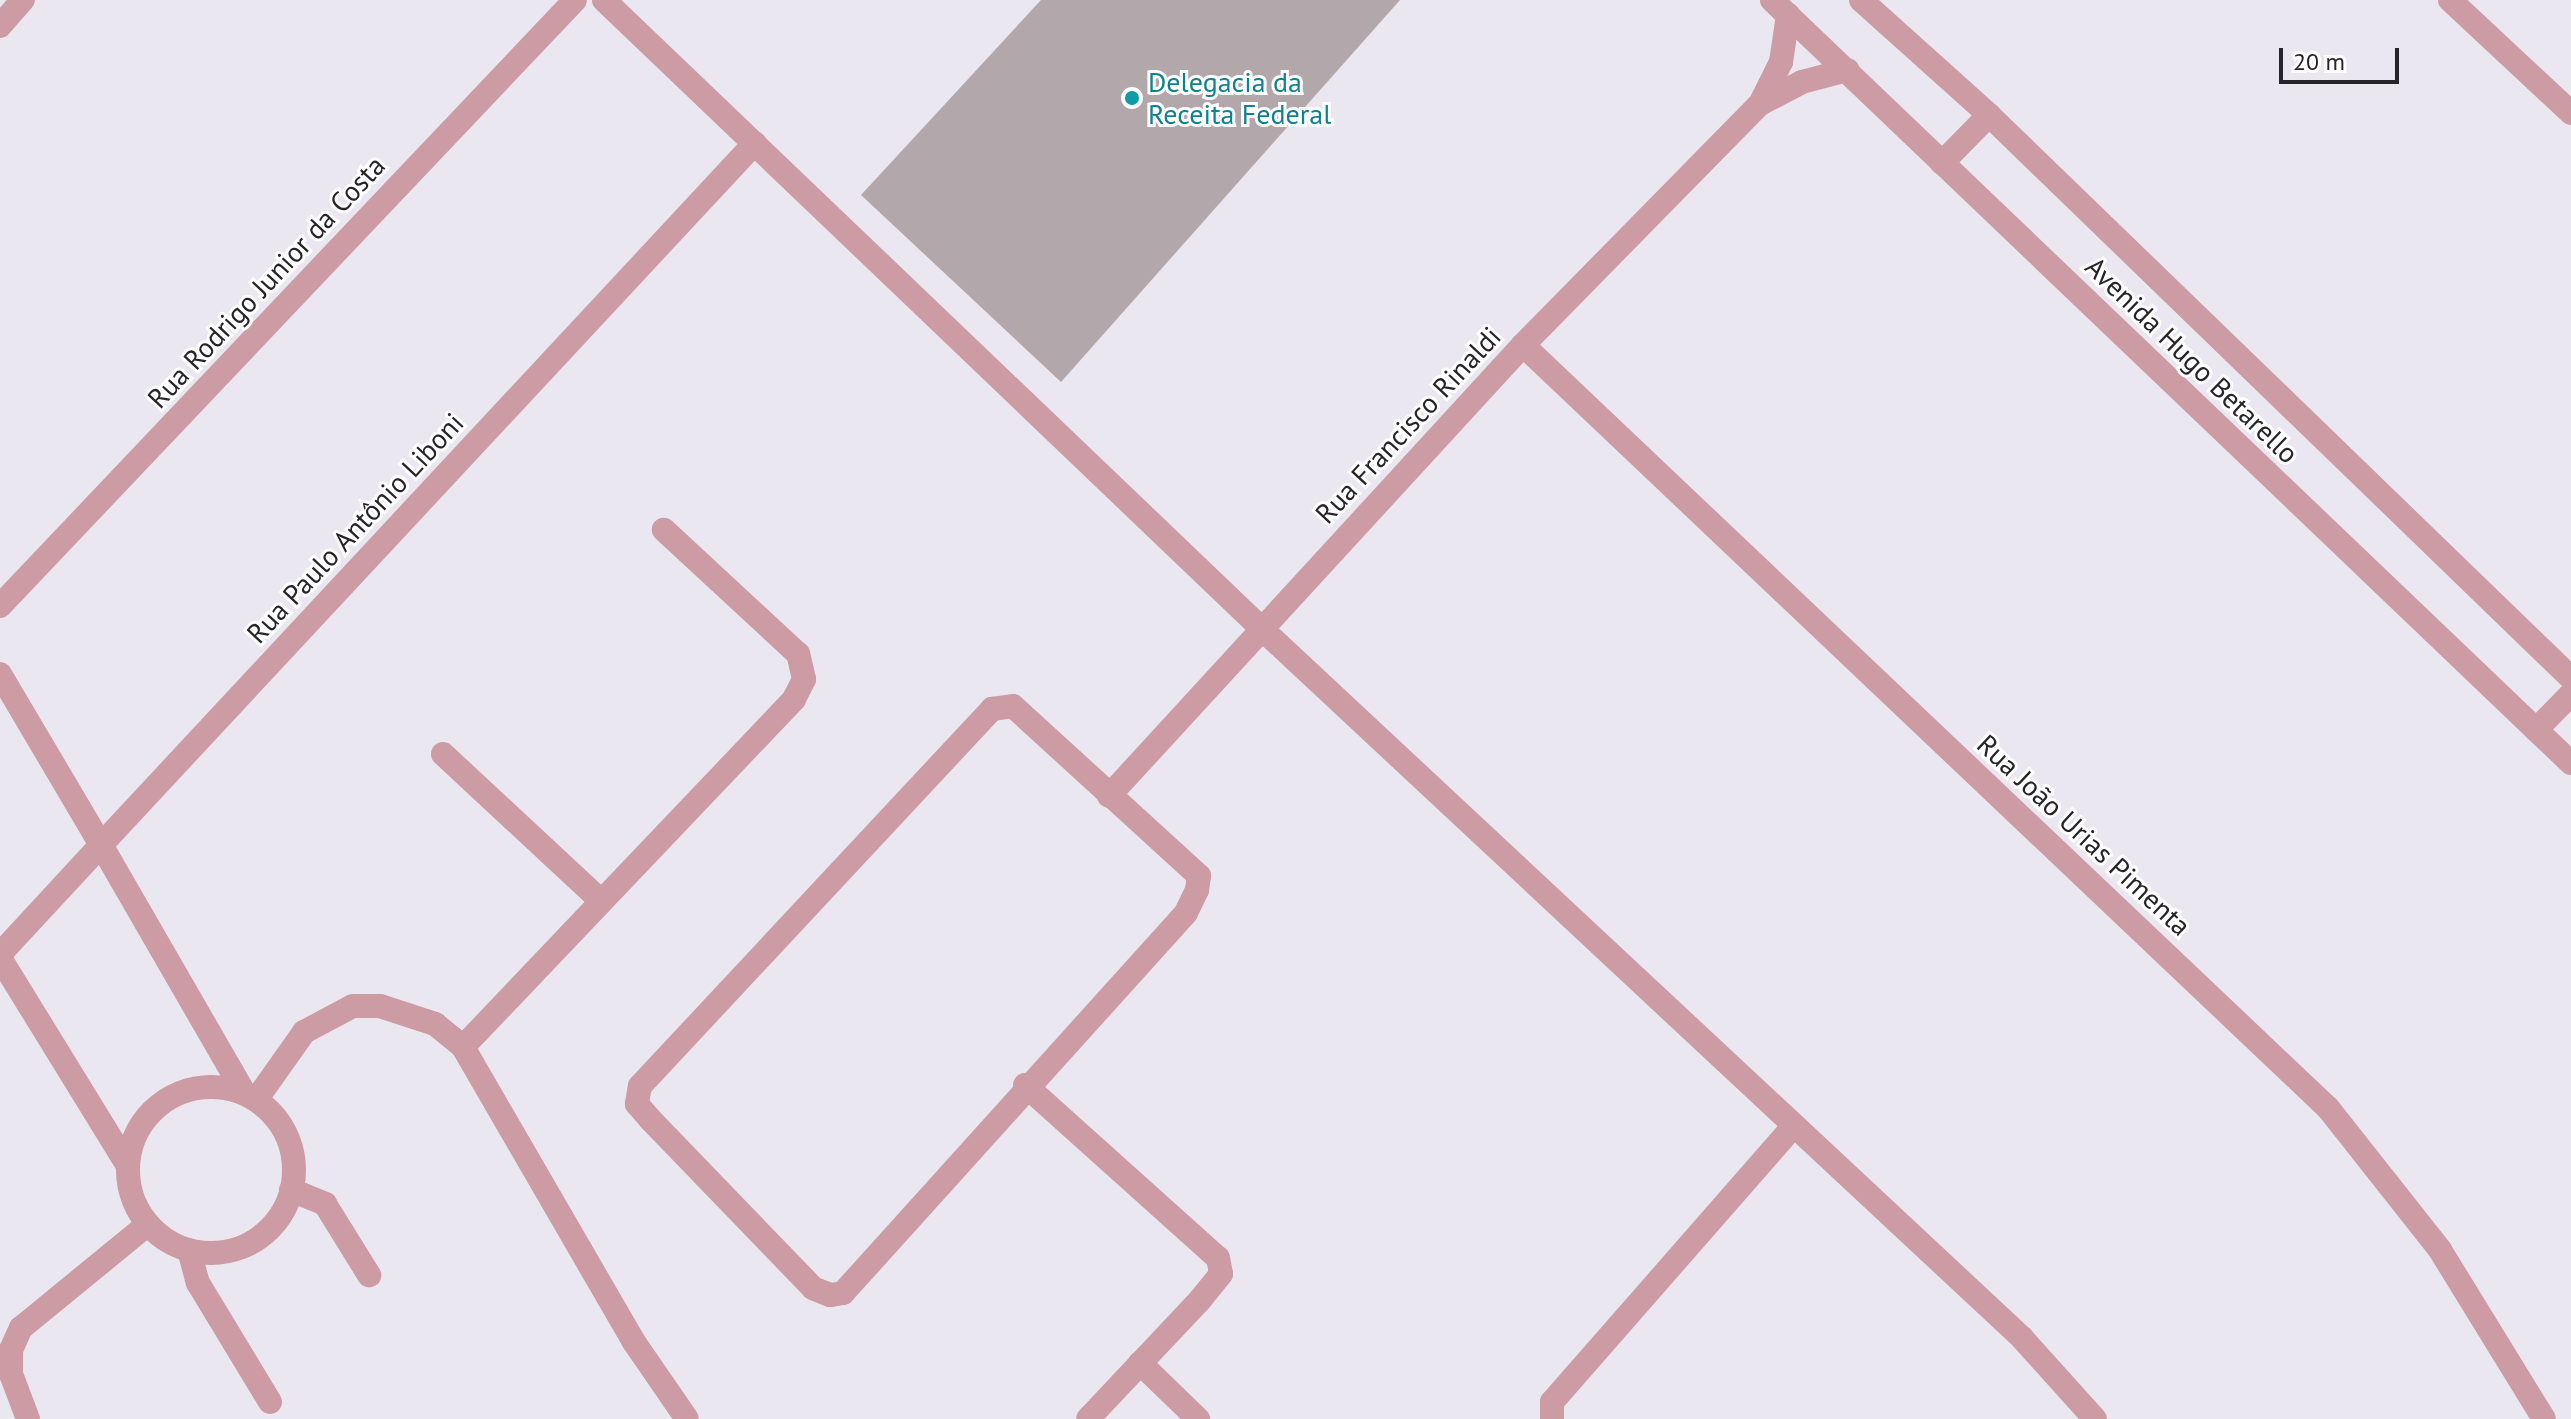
<!DOCTYPE html>
<html>
<head>
<meta charset="utf-8">
<style>
  body { margin:0 }
  #map { position:relative; width:2571px; height:1419px; overflow:hidden; background:#ebe7f1; font-family:"PT Sans",sans-serif }
  div>[style] { position:absolute }
  .building>* { inset:0; background:#b2a7aa }
  .minor>* { height:24px; margin:-12px; padding:0 12px; transform-origin:12px; border-radius:12px; background:#cc9ba3 }
  .minor>.ring { margin:-12px; padding:0; box-sizing:content-box; background:none; border:24px solid #cc9ba3; border-radius:50% }
  .tertiary>* { height:24px; margin:-12px; padding:0 12px; transform-origin:12px; border-radius:12px; background:#cc9ba3 }
  .dots>* { width:22px; height:22px; translate:-50% -50%; box-sizing:border-box; border:4px solid #fff; border-radius:50% }
  span { translate:-50% -50%; white-space:nowrap; text-align:center; line-height:1.15; -webkit-text-stroke:6px #fff; paint-order:stroke }
  .culture-label { font-size:28px; color:#0d838f }
  .left { translate:0 -50%; text-align:left }
  .street-label { font-size:28px; color:#262428 }
  .scale { position:absolute; left:2279px; top:48px; width:120px; height:36px; box-sizing:border-box; border:4px solid #262428; border-top:0; padding-left:10px; font-size:24px; line-height:28px; white-space:nowrap; color:#262428; -webkit-text-stroke:6px #fff; paint-order:stroke }
</style>
</head>
<body>
<div id="map">
  <div class="building">
    <div style="clip-path:polygon(1041px 0,1400px 0,1061px 382px,861px 195px)"></div>
  </div>
  <div class="minor">
    <div style="left:604px;top:0;width:909px;rotate:43.71deg"></div>
    <div style="left:1261px;top:628px;width:1041px;rotate:43.01deg"></div>
    <div style="left:2022px;top:1338px;width:109px;rotate:48deg"></div>
    <div style="left:2450px;top:0;width:166px;rotate:43deg"></div>
    <div style="left:0;top:26px;width:35px;rotate:-49deg"></div>
    <div style="left:1762px;top:103px;width:45px;rotate:-27.7deg"></div>
    <div style="left:1802px;top:82px;width:47px;rotate:-14.9deg"></div>
    <div style="left:1523px;top:345px;width:1109px;rotate:43.47deg"></div>
    <div style="left:2328px;top:1108px;width:181px;rotate:51.7deg"></div>
    <div style="left:2440px;top:1250px;width:198px;rotate:58.4deg"></div>
    <div style="left:0;top:606px;width:835px;rotate:-46.5deg"></div>
    <div style="left:1013px;top:706px;width:252px;rotate:42.4deg"></div>
    <div style="left:1199px;top:876px;width:14px;rotate:98deg"></div>
    <div style="left:1197px;top:890px;width:25px;rotate:116deg"></div>
    <div style="left:1186px;top:913px;width:512px;rotate:132.07deg"></div>
    <div style="left:843px;top:1293px;width:13px;rotate:171deg"></div>
    <div style="left:830px;top:1295px;width:18px;rotate:-158deg"></div>
    <div style="left:813px;top:1288px;width:235px;rotate:-134deg"></div>
    <div style="left:650px;top:1119px;width:20px;rotate:-131deg"></div>
    <div style="left:637px;top:1104px;width:18px;rotate:-81deg"></div>
    <div style="left:640px;top:1086px;width:516px;rotate:-46.96deg"></div>
    <div style="left:992px;top:709px;width:21px;rotate:-8deg"></div>
    <div style="left:2536px;top:730px;width:50px;rotate:-45.8deg"></div>
    <div style="left:443px;top:754px;width:214px;rotate:42.9deg"></div>
    <div style="left:1109px;top:796px;width:612px;rotate:-47.45deg"></div>
    <div style="left:1523px;top:345px;width:338px;rotate:-45.5deg"></div>
    <div style="left:1760px;top:104px;width:47px;rotate:-63.4deg"></div>
    <div style="left:1781px;top:62px;width:48px;rotate:-81.5deg"></div>
    <div style="left:0;top:958px;width:244px;rotate:58.4deg"></div>
    <div style="left:463px;top:1047px;width:480px;rotate:-46.4deg"></div>
    <div style="left:794px;top:699px;width:22px;rotate:-63deg"></div>
    <div style="left:804px;top:679px;width:26px;rotate:-103deg"></div>
    <div style="left:798px;top:654px;width:183px;rotate:-137.2deg"></div>
    <div style="left:1025px;top:1085px;width:259px;rotate:41.9deg"></div>
    <div style="left:1218px;top:1258px;width:16px;rotate:79deg"></div>
    <div style="left:1221px;top:1274px;width:33px;rotate:129deg"></div>
    <div style="left:1200px;top:1300px;width:163px;rotate:133.3deg"></div>
    <div class="ring" style="left:128px;top:1087px;width:142px;height:142px"></div>
    <div style="left:242px;top:1089px;width:282px;rotate:-120deg"></div>
    <div style="left:101px;top:845px;width:959px;rotate:-47.03deg"></div>
    <div style="left:258px;top:1097px;width:80px;rotate:-54.7deg"></div>
    <div style="left:304px;top:1032px;width:55px;rotate:-28deg"></div>
    <div style="left:353px;top:1006px;width:27px"></div>
    <div style="left:380px;top:1006px;width:58px;rotate:18.1deg"></div>
    <div style="left:435px;top:1024px;width:36px;rotate:39deg"></div>
    <div style="left:463px;top:1047px;width:341px;rotate:59.9deg"></div>
    <div style="left:634px;top:1342px;width:93px;rotate:55.5deg"></div>
    <div style="left:291px;top:1190px;width:37px;rotate:22deg"></div>
    <div style="left:325px;top:1204px;width:84px;rotate:58.2deg"></div>
    <div style="left:189px;top:1250px;width:34px;rotate:75deg"></div>
    <div style="left:198px;top:1283px;width:139px;rotate:58.8deg"></div>
    <div style="left:1140px;top:1363px;width:81px;rotate:44deg"></div>
    <div style="left:28px;top:1419px;width:48px;rotate:-110.7deg"></div>
    <div style="left:11px;top:1374px;width:24px;rotate:-90deg"></div>
    <div style="left:11px;top:1350px;width:24px;rotate:-66deg"></div>
    <div style="left:21px;top:1328px;width:163px;rotate:-39.3deg"></div>
    <div style="left:1552px;top:1419px;width:17px;rotate:-90deg"></div>
    <div style="left:1552px;top:1402px;width:367px;rotate:-48.8deg"></div>
  </div>
  <div class="tertiary">
    <div style="left:1772px;top:0;width:1105px;rotate:43.68deg"></div>
    <div style="left:1861px;top:0;width:172px;rotate:41.9deg"></div>
    <div style="left:1989px;top:115px;width:810px;rotate:44.05deg"></div>
    <div style="left:1942px;top:163px;width:67px;rotate:-45.6deg"></div>
    <div style="left:0;top:674px;width:199px;rotate:59.4deg"></div>
    <div style="left:101px;top:845px;width:149px;rotate:132.8deg"></div>
  </div>
  <div class="dots">
    <div style="left:1132px;top:98px;background:#0f9aa8"></div>
  </div>
  <div class="culture-label">
    <span class="left" style="left:1148px;top:98px">Delegacia da<br>Receita Federal</span>
  </div>
  <div class="street-label">
    <span style="left:266px;top:282px;rotate:-47deg">Rua Rodrigo Junior da Costa</span>
    <span style="left:2192px;top:360px;rotate:44deg">Avenida Hugo Betarello</span>
    <span style="left:1408px;top:425px;rotate:-47deg">Rua Francisco Rinaldi</span>
    <span style="left:355px;top:528px;rotate:-47deg">Rua Paulo Antônio Liboni</span>
    <span style="left:2084px;top:835px;rotate:43deg">Rua João Urias Pimenta</span>
  </div>
  <div class="scale">20 m</div>
</div>
</body>
</html>
